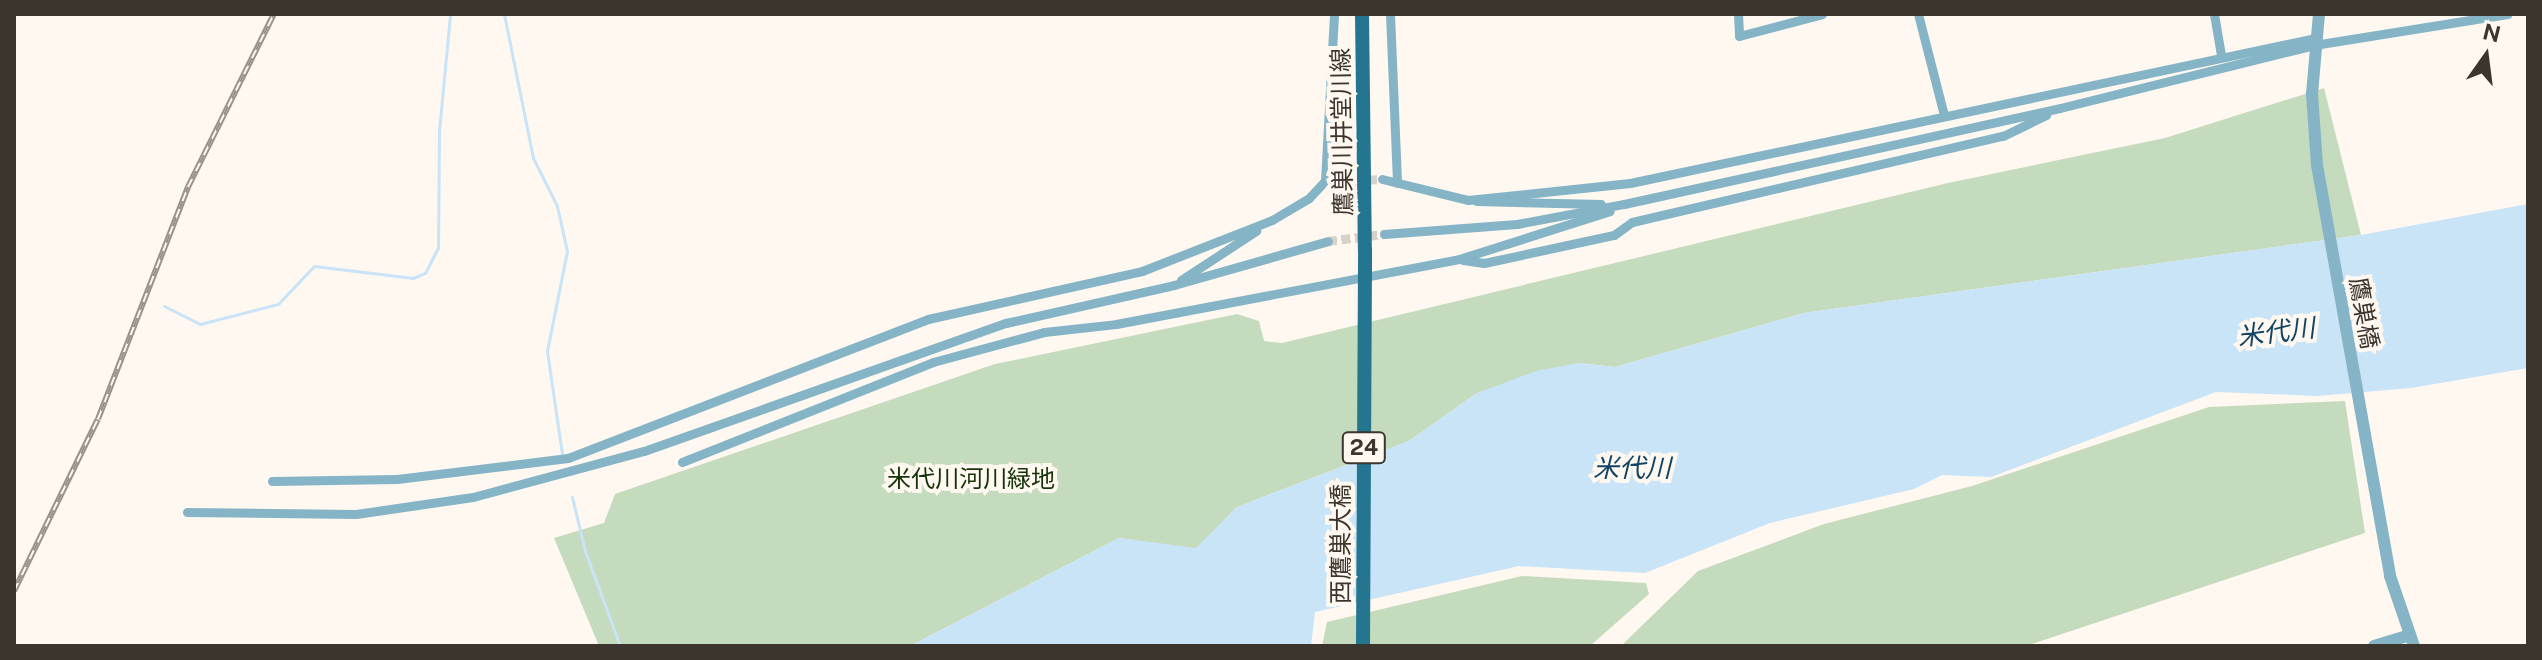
<!DOCTYPE html>
<html>
<head>
<meta charset="utf-8">
<style>
  body { margin:0 }
  #map { position:relative; width:2542px; height:660px; overflow:hidden; background:#fef8f0; font-family:"Public Sans","Noto Sans JP",sans-serif }
  div>[style] { position:absolute }
  .green>* { inset:0; background:#c5dbbd }
  .water>* { inset:0; background:#c9e3f7 }
  .stream>* { height:3px; margin:-1.5px; padding:0 1.5px; transform-origin:1.5px; border-radius:1.5px; background:#c9e3f7 }
  .minor-tunnel>* { height:9px; margin-top:-4.5px; transform-origin:0; background:repeating-linear-gradient(90deg,#d7d1c9 0 9px,transparent 0 13.5px) }
  .minor>* { height:9px; margin:-4.5px; padding:0 4.5px; transform-origin:4.5px; border-radius:4.5px; background:#84b4c6 }
  .tertiary>* { height:12px; margin:-6px; padding:0 6px; transform-origin:6px; border-radius:6px; background:#84b4c6 }
  .primary>* { height:14px; margin:-7px; padding:0 7px; transform-origin:7px; border-radius:7px; background:#247690 }
  .rail>* { height:6px; margin-top:-3px; transform-origin:0; background:repeating-linear-gradient(90deg,#fef8f0 0 9px,#98928a 0 18px); box-sizing:border-box; border-block:2px solid #98928a }
  .primary-bridge>* { height:14px; margin:-7px; padding:0 7px; transform-origin:7px; border-radius:7px; background:#247690 }
  span { translate:-50% -50%; white-space:nowrap; text-align:center; line-height:1.15; -webkit-text-stroke:8px #fef8f0; paint-order:stroke }
  .shield-label span { padding:2px 6px; background:#fef8f0; border:2px solid; border-radius:6px; -webkit-text-stroke-width:0 }
  .shield-label { font-size:22px; color:#3b352e; font-weight:700 }
  .street-label { font-size:24px; color:#3b352e }
  .park-label { font-size:24px; color:#143308 }
  .water-label { font-size:26px; color:#114465; font-style:italic }
  .frame { position:absolute; inset:0; border:16px solid #3b352e; pointer-events:none }
  .north { position:absolute; left:2446px; top:16px; width:80px; height:80px; -webkit-text-stroke:6px #fef8f0; paint-order:stroke; rotate:14deg; font-size:22px; font-weight:700; line-height:32px; text-align:center; color:#3b352e }
  .north::after { content:''; display:block; margin:auto; width:28px; height:36px; background:#3b352e; clip-path:polygon(50% 0,100% 100%,50% 72%,0 100%) }
</style>
</head>
<body>
<div id="map">
  <div class="green">
    <div style="clip-path:polygon(2324px 88px,2361px 235px,1804px 313px,1615px 367px,1579px 363px,1477px 393px,1409px 441px,1237px 507px,1196px 549px,1119px 538px,910px 646px,599px 646px,554px 538px,604px 523px,615px 494px,995px 364px,1237px 314px,1259px 321px,1264px 341px,1282px 343px,1948px 183px,2165px 138px)"></div>
    <div style="clip-path:polygon(2345px 401px,2365px 533px,2026px 646px,1621px 646px,1698px 571px,1824px 524px,1972px 486px,2209px 407px)"></div>
    <div style="clip-path:polygon(1522px 576px,1646px 583px,1649px 594px,1590px 646px,1322px 646px,1327px 622px)"></div>
  </div>
  <div class="water">
    <div style="clip-path:polygon(2528px 204px,2528px 368px,2411px 388px,2317px 396px,2216px 392px,1991px 477px,1942px 475px,1914px 489px,1770px 523px,1645px 573px,1519px 566px,1315px 612px,1311px 646px,910px 646px,1119px 538px,1196px 548px,1237px 507px,1409px 441px,1477px 393px,1536px 371px,1579px 363px,1615px 367px,1804px 313px,2361px 235px)"></div>
  </div>
  <div class="stream">
    <div style="left:504px;top:14px;width:147px;rotate:78.6deg"></div>
    <div style="left:533px;top:158px;width:54px;rotate:63.4deg"></div>
    <div style="left:557px;top:206px;width:46px;rotate:77.5deg"></div>
    <div style="left:567px;top:251px;width:102px;rotate:101.3deg"></div>
    <div style="left:547px;top:351px;width:104px;rotate:81.7deg"></div>
    <div style="left:164px;top:306px;width:40px;rotate:26.6deg"></div>
    <div style="left:200px;top:324px;width:81px;rotate:-14.4deg"></div>
    <div style="left:278px;top:304px;width:52px;rotate:-46.5deg"></div>
    <div style="left:314px;top:266px;width:100px;rotate:6.9deg"></div>
    <div style="left:413px;top:278px;width:13px;rotate:-23deg"></div>
    <div style="left:425px;top:273px;width:28px;rotate:-63deg"></div>
    <div style="left:438px;top:248px;width:117px;rotate:-89.5deg"></div>
    <div style="left:439px;top:131px;width:118px;rotate:-84.6deg"></div>
    <div style="left:572px;top:497px;width:56px;rotate:76.5deg"></div>
    <div style="left:585px;top:551px;width:101px;rotate:69.8deg"></div>
  </div>
  <div class="minor-tunnel">
    <div style="left:1341px;top:181px;width:41px;rotate:-2.8deg"></div>
    <div style="left:1328px;top:241px;width:56px;rotate:-7.1deg"></div>
  </div>
  <div class="minor">
    <div style="left:1390px;top:14px;width:169px;rotate:87.6deg"></div>
    <div style="left:1738px;top:14px;width:22px;rotate:87deg"></div>
    <div style="left:1739px;top:36px;width:86px;rotate:-14.8deg"></div>
    <div style="left:1918px;top:14px;width:104px;rotate:75.6deg"></div>
    <div style="left:2214px;top:14px;width:42px;rotate:80.3deg"></div>
    <div style="left:1382px;top:179px;width:89px;rotate:13.7deg"></div>
    <div style="left:1468px;top:200px;width:163px;rotate:-6deg"></div>
    <div style="left:1630px;top:183px;width:700px;rotate:-11.95deg"></div>
    <div style="left:1325px;top:181px;width:16px"></div>
    <div style="left:1476px;top:201px;width:125px;rotate:1.4deg"></div>
    <div style="left:1384px;top:234px;width:133px;rotate:-4.3deg"></div>
    <div style="left:1517px;top:224px;width:109px;rotate:-10.6deg"></div>
    <div style="left:1624px;top:204px;width:446px;rotate:-12.4deg"></div>
    <div style="left:2060px;top:108px;width:262px;rotate:-13.9deg"></div>
    <div style="left:2314px;top:45px;width:196px;rotate:-9.1deg"></div>
    <div style="left:1463px;top:260px;width:21px;rotate:8deg"></div>
    <div style="left:1484px;top:263px;width:133px;rotate:-12.2deg"></div>
    <div style="left:1614px;top:235px;width:22px;rotate:-36deg"></div>
    <div style="left:1632px;top:222px;width:381px;rotate:-13.1deg"></div>
    <div style="left:2003px;top:136px;width:48px;rotate:-26deg"></div>
    <div style="left:1181px;top:280px;width:90px;rotate:-33.2deg"></div>
    <div style="left:682px;top:462px;width:270px;rotate:-21.7deg"></div>
    <div style="left:933px;top:362px;width:115px;rotate:-15.1deg"></div>
    <div style="left:1044px;top:332px;width:72px;rotate:-6.3deg"></div>
    <div style="left:1116px;top:324px;width:349px;rotate:-10.7deg"></div>
    <div style="left:1459px;top:259px;width:158px;rotate:-17.6deg"></div>
    <div style="left:272px;top:481px;width:125px;rotate:-0.9deg"></div>
    <div style="left:397px;top:479px;width:172px;rotate:-7deg"></div>
    <div style="left:568px;top:458px;width:386px;rotate:-21.1deg"></div>
    <div style="left:928px;top:319px;width:219px;rotate:-12.6deg"></div>
    <div style="left:1142px;top:271px;width:140px;rotate:-21.4deg"></div>
    <div style="left:1272px;top:220px;width:43px;rotate:-30.7deg"></div>
    <div style="left:1309px;top:198px;width:23px;rotate:-47deg"></div>
    <div style="left:1325px;top:181px;width:167px;rotate:-86.9deg"></div>
    <div style="left:187px;top:512px;width:169px;rotate:0.7deg"></div>
    <div style="left:356px;top:514px;width:118px;rotate:-8.3deg"></div>
    <div style="left:473px;top:497px;width:177px;rotate:-15.1deg"></div>
    <div style="left:644px;top:451px;width:384px;rotate:-19.5deg"></div>
    <div style="left:1006px;top:323px;width:172px;rotate:-12.7deg"></div>
    <div style="left:1174px;top:285px;width:160px;rotate:-15.9deg"></div>
  </div>
  <div class="tertiary">
    <div style="left:2319px;top:14px;width:80px;rotate:95deg"></div>
    <div style="left:2312px;top:94px;width:71px;rotate:86deg"></div>
    <div style="left:2317px;top:165px;width:417px;rotate:79.9deg"></div>
    <div style="left:2390px;top:576px;width:74px;rotate:71.1deg"></div>
    <div style="left:2374px;top:646px;width:37px;rotate:-17deg"></div>
  </div>
  <div class="primary">
    <div style="left:1362px;top:14px;width:236px;rotate:89.3deg"></div>
  </div>
  <div class="rail">
    <div style="left:14px;top:591px;width:191px;rotate:-64deg"></div>
    <div style="left:98px;top:419px;width:249px;rotate:-68.8deg"></div>
    <div style="left:188px;top:187px;width:193px;rotate:-63.6deg"></div>
  </div>
  <div class="primary-bridge">
    <div style="left:1363px;top:646px;width:396px;rotate:-89.7deg"></div>
  </div>
  <div class="shield-label">
    <span style="left:1364px;top:448px">24</span>
  </div>
  <div class="street-label">
    <span style="left:1342px;top:132px;rotate:-91deg">鷹巣川井堂川線</span>
    <span style="left:2364px;top:313px;rotate:80deg">鷹巣橋</span>
    <span style="left:1341px;top:544px;rotate:-90deg">西鷹巣大橋</span>
  </div>
  <div class="park-label">
    <span style="left:971px;top:479px">米代川河川緑地</span>
  </div>
  <div class="water-label">
    <span style="left:2276px;top:332px;rotate:-7deg">米代川</span>
    <span style="left:1632px;top:468px">米代川</span>
  </div>
  <div class="frame"></div>
  <div class="north">N</div>
</div>
</body>
</html>
